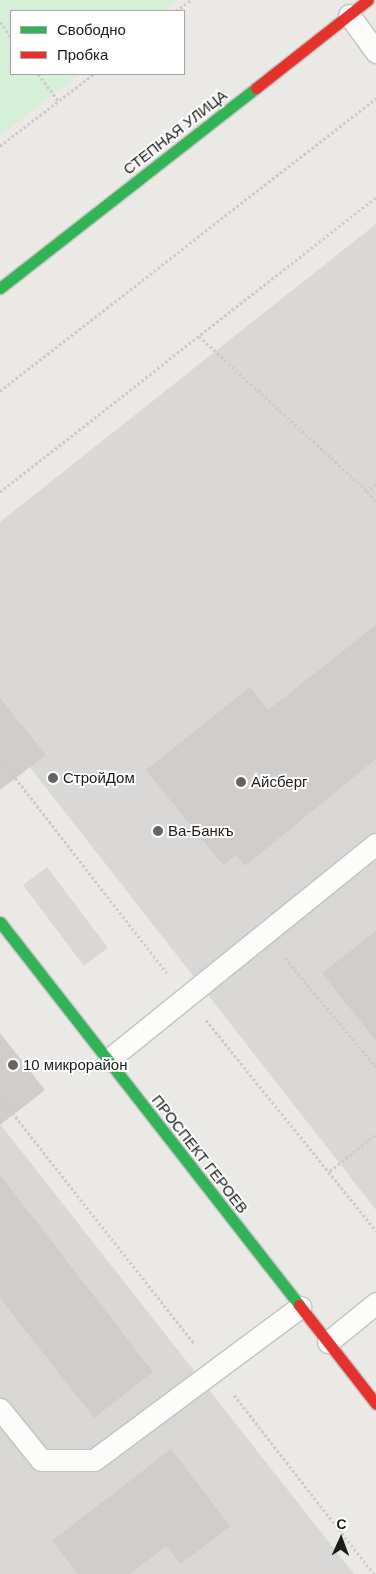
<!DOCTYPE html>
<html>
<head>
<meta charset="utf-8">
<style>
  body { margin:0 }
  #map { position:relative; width:376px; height:1574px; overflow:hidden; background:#ebe9e5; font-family:Arial,sans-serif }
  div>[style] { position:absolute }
  .residential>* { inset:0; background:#dad8d6 }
  .religious>* { inset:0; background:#d9d8d6; transform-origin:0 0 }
  .park>* { inset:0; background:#d4f0d6 }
  .building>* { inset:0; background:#d0cdca }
  .path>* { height:3px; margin-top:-1.5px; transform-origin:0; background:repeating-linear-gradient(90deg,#d4c9c6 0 2.5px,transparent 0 5px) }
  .roads { filter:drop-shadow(1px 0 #c3c2c1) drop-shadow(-1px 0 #c3c2c1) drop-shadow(0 1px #c3c2c1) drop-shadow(0 -1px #c3c2c1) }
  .lane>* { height:21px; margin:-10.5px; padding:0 10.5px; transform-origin:10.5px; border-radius:10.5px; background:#fcfcfb }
  .fast>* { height:11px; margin:-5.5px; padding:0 5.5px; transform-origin:5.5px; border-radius:5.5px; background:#30b455 }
  .jam>* { height:11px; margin:-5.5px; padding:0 5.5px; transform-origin:5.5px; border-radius:5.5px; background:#e5322d }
  .dots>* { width:14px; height:14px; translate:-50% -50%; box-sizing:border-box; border:2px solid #fff; border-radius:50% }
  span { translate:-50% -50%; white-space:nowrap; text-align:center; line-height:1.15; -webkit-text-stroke:4px #fff; paint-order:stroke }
  .street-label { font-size:15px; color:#1c1c1c }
  .poi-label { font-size:15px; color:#1c1c1c }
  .left { translate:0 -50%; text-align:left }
  .legend { position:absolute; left:10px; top:10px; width:175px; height:65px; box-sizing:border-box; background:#fff; border:1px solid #a4a4a4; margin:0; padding:6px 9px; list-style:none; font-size:15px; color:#1c1c1c }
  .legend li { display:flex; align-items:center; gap:10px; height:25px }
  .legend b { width:25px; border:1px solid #a4a4a4 }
  .north { position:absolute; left:316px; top:1514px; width:50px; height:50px; -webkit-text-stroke:4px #fff; paint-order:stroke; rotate:2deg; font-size:14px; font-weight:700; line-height:20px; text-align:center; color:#1c1c1c }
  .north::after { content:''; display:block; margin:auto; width:18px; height:22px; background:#1c1c1c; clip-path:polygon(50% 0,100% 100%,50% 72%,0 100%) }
</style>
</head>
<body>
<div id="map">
  <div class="residential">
    <div style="clip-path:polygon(376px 224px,376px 1210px,0 729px,0 522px)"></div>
    <div style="clip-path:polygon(0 1124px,354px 1574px,0 1574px)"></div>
  </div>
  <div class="religious">
    <div style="left:47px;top:867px;width:101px;height:30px;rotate:53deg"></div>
  </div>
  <div class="park">
    <div style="clip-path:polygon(0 0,177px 0,162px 11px,11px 11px,11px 74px,80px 74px,0 135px)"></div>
  </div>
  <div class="building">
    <div style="clip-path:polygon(376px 625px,376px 759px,245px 866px,236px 855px,223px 865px,146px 770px,250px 687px,268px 710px)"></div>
    <div style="clip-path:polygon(0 698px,46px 755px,0 790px)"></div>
    <div style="clip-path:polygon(376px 931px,376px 1041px,322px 973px)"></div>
    <div style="clip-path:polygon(0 1033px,45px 1090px,0 1125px)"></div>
    <div style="clip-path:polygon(0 1175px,153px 1372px,94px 1418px,0 1298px)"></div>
    <div style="clip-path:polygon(171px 1449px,230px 1526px,181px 1564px,166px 1546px,130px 1574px,78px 1574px,52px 1541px)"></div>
  </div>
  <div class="path">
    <div style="left:176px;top:11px;width:19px;rotate:-36deg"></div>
    <div style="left:0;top:22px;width:19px;rotate:54deg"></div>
    <div style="left:38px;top:74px;width:34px;rotate:53deg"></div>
    <div style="left:0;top:146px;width:118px;rotate:-37.5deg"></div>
    <div style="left:199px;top:336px;width:229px;rotate:42.7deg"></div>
    <div style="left:0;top:391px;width:477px;rotate:-37.9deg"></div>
    <div style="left:376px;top:484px;width:11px;rotate:142deg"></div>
    <div style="left:367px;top:491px;width:14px;rotate:51deg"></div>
    <div style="left:0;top:492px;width:478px;rotate:-38.1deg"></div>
    <div style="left:0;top:758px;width:272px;rotate:52.2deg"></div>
    <div style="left:285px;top:958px;width:142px;rotate:50.1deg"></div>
    <div style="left:206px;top:1020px;width:271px;rotate:51.1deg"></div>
    <div style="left:0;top:1097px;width:315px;rotate:51.8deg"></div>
    <div style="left:330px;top:1171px;width:59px;rotate:-38.8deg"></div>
    <div style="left:234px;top:1395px;width:227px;rotate:52deg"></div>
  </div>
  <div class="roads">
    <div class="lane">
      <div style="left:349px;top:15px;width:46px;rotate:53.9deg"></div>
      <div style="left:108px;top:1060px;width:344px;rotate:-38.9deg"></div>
      <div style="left:328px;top:1342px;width:62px;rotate:-39.1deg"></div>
      <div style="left:0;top:1409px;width:65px;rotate:51.2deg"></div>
      <div style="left:41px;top:1460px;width:53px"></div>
      <div style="left:94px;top:1460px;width:257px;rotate:-36.6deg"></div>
    </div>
    <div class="fast">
      <div style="left:0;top:288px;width:325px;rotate:-38deg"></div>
      <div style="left:0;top:922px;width:486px;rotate:52deg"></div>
    </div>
    <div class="jam">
      <div style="left:256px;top:88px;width:142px;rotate:-38.2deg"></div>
      <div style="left:299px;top:1305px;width:125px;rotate:52.1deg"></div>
    </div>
  </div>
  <div class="dots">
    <div style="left:53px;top:778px;background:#646462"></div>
    <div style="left:241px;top:782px;background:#646462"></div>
    <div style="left:158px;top:831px;background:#646462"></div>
    <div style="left:13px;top:1065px;background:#646462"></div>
  </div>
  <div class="street-label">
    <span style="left:175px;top:132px;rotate:-38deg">СТЕПНАЯ УЛИЦА</span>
    <span style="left:200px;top:1154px;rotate:52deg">ПРОСПЕКТ ГЕРОЕВ</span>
  </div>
  <div class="poi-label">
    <span class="left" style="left:63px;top:778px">СтройДом</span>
    <span class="left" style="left:251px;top:782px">Айсберг</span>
    <span class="left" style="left:168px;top:831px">Ва-Банкъ</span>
    <span class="left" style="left:23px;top:1065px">10 микрорайон</span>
  </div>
  <ul class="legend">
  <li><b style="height:6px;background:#30b455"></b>Свободно</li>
  <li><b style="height:6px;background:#e5322d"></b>Пробка</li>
  </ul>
  <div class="north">С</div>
</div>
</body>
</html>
